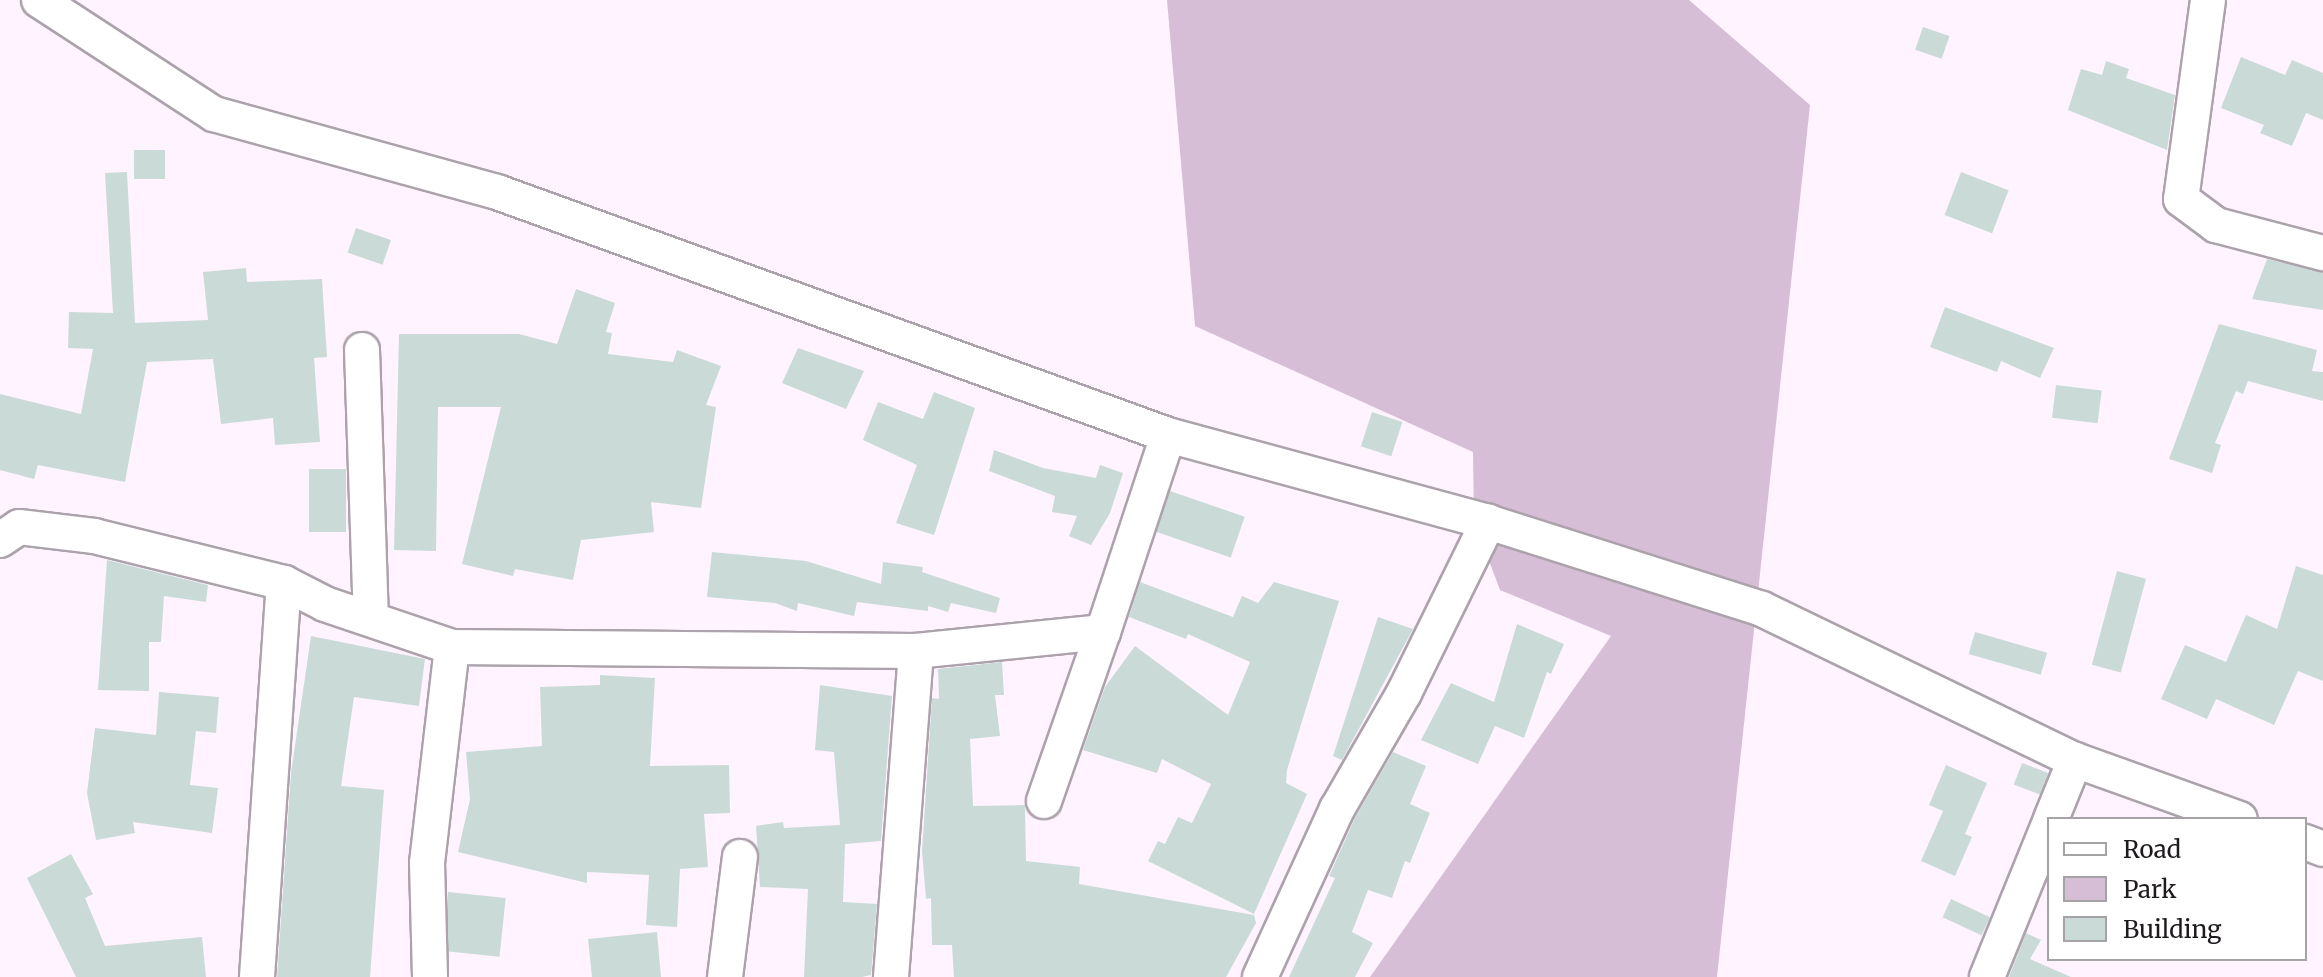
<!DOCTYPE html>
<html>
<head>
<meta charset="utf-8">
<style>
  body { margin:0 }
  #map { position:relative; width:2323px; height:977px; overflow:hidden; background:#fef3fe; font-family:Merriweather,serif }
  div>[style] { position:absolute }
  .green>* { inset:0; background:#d6bfd6 }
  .building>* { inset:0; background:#cadbd7; transform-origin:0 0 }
  .roads { filter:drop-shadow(2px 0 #aca2ab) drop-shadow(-2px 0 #aca2ab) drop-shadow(0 2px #aca2ab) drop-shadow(0 -2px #aca2ab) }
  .minor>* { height:34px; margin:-17px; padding:0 17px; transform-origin:17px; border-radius:17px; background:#fff }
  span { translate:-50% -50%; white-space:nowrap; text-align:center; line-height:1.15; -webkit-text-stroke:6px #fff; paint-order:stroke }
  .legend { position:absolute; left:2047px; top:817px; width:260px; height:144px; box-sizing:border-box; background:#fff; border:2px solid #a5a3a5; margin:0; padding:10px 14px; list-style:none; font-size:24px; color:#1e1a1e }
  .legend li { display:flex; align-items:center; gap:16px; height:40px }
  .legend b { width:40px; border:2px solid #a5a3a5 }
</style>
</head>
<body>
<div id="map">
  <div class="green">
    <div style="clip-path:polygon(1167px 0,1689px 0,1810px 105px,1717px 977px,1370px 977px,1611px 636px,1500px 590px,1474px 521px,1473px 452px,1195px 326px)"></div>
  </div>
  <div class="building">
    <div style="left:1923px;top:27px;width:28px;height:24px;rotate:19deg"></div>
    <div style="clip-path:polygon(2241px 57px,2285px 75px,2292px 60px,2323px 73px,2323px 120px,2306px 113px,2292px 146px,2260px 133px,2264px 125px,2221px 108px)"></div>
    <div style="clip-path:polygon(2106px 61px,2129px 69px,2126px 78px,2175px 95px,2167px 150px,2068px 110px,2081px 69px,2102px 75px)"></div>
    <div style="left:134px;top:150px;width:31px;height:29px"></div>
    <div style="clip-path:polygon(127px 172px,135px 323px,208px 320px,203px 272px,246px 268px,247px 282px,322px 279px,327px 357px,314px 358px,320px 442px,275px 445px,273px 418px,221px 424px,213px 359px,147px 362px,125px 482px,38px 465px,34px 479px,0 470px,0 394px,81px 414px,93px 349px,68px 348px,69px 312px,113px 313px,105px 173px)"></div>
    <div style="left:1961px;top:172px;width:51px;height:46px;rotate:21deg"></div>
    <div style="left:356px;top:228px;width:37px;height:26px;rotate:19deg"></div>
    <div style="clip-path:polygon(2267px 259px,2323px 272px,2323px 310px,2252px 299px)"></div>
    <div style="clip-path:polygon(576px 289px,615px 303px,606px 332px,612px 333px,608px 354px,673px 362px,677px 350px,721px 366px,706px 405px,716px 407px,701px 508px,651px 502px,654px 532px,581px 540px,573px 580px,515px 569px,513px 576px,462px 564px,501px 407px,438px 407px,436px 551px,394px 550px,399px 334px,519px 334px,557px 344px)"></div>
    <div style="clip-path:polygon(1945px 307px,2054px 348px,2040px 378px,2001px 361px,1997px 372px,1930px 347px)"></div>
    <div style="clip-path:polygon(2219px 324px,2317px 350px,2312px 371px,2323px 372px,2323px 401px,2248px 381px,2243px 394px,2236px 391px,2215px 443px,2221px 445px,2212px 473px,2169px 459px)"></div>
    <div style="clip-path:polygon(798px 348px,864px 371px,846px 409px,782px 383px)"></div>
    <div style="left:2056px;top:385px;width:46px;height:33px;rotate:7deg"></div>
    <div style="clip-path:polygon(934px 392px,975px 408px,934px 535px,896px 523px,917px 465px,863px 440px,878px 402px,923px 419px)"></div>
    <div style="left:1372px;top:412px;width:32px;height:36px;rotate:18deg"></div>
    <div style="clip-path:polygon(994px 450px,1043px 468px,1096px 478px,1100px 465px,1123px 473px,1110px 513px,1091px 545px,1069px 536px,1077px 516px,1052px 512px,1055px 496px,989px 471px)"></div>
    <div style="left:309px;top:469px;width:37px;height:63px"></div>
    <div style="left:1170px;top:491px;width:79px;height:43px;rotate:19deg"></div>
    <div style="clip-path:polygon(712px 552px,806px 561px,881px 584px,883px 562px,923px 567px,922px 572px,1000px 598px,996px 613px,951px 603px,948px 612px,928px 606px,928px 611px,857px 602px,854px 616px,798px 603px,797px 611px,775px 603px,707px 597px)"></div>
    <div style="clip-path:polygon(107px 560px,208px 585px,206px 602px,164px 596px,161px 642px,149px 642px,149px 691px,98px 690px)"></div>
    <div style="clip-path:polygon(2296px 566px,2323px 575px,2323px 681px,2298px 671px,2274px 725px,2216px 699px,2207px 719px,2161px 699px,2185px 645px,2226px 662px,2246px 615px,2277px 629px)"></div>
    <div style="left:2117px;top:571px;width:30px;height:97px;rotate:15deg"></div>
    <div style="clip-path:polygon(1140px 582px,1233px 617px,1242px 596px,1258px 603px,1274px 582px,1339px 601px,1287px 770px,1286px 783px,1307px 794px,1254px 914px,1148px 861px,1158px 841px,1165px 844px,1178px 817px,1192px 823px,1211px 784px,1162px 759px,1157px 773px,1083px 750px,1105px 687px,1135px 646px,1228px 715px,1250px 662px,1188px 634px,1186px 639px,1129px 617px)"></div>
    <div style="clip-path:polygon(1378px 617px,1413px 629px,1342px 760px,1333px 756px)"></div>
    <div style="clip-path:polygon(1517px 624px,1564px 644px,1551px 674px,1547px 672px,1524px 738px,1495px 726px,1478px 764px,1421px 740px,1451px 683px,1494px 702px)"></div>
    <div style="left:1975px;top:632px;width:75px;height:23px;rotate:16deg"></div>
    <div style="clip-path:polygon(311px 636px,425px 659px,419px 706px,354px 697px,341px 786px,384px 790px,370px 977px,277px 977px,291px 773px)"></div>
    <div style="clip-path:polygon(1002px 662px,1004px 695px,995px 695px,1000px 736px,970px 739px,973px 806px,1025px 805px,1026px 861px,1080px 867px,1079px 884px,1254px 915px,1256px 923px,1226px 977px,954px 977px,952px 945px,932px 945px,931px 898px,926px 899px,922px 851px,932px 698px,939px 699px,938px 669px)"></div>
    <div style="clip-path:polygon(600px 675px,655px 678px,650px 766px,729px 765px,730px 813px,704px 814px,708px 867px,680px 869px,677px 927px,646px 925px,649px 875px,587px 872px,587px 883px,458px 852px,470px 799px,466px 752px,542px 746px,540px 687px,600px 685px)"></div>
    <div style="clip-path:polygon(820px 685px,892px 696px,881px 841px,845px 844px,843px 902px,877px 904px,871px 975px,862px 977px,804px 977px,808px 889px,760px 887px,756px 826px,783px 822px,784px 828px,840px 825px,834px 752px,815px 750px)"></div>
    <div style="clip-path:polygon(159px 692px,219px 697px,216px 733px,196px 731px,190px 785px,218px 788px,212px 833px,133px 822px,135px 833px,96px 840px,87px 793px,95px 728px,156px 735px)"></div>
    <div style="clip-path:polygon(1393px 752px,1426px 766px,1410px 804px,1430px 813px,1410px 863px,1405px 861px,1392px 898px,1368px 890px,1352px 932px,1373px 943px,1355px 977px,1289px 977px,1335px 878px,1329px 876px,1355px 818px)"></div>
    <div style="left:2022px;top:763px;width:28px;height:23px;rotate:21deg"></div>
    <div style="clip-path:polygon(1946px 765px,1987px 783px,1965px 834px,1972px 837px,1955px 876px,1921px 861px,1943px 811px,1929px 805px)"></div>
    <div style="clip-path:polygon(71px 854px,93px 894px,85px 898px,105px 946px,202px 937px,206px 977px,76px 977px,27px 878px)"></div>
    <div style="left:448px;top:892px;width:58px;height:59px;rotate:6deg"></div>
    <div style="left:1951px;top:899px;width:43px;height:20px;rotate:25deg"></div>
    <div style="clip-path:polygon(657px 932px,661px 977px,592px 977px,588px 939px)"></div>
    <div style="clip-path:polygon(2026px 933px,2041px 940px,2030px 959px,2071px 977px,2009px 977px)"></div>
  </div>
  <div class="roads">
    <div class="minor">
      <div style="left:39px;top:0;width:209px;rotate:33.1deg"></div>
      <div style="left:214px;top:114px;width:294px;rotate:15.4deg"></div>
      <div style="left:497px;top:192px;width:714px;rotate:19.91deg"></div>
      <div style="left:1168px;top:435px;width:332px;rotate:15.2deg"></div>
      <div style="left:1488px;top:522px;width:287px;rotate:17.6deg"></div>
      <div style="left:1762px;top:609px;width:348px;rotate:25.8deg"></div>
      <div style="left:2075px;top:760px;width:175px;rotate:19.7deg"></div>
      <div style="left:2208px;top:0;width:201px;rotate:97.7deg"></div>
      <div style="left:2181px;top:199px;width:44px;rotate:36.6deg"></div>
      <div style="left:2216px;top:225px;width:111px;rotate:14.7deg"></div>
      <div style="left:362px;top:350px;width:266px;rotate:88.1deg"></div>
      <div style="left:0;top:540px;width:23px;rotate:-34deg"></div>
      <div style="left:19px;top:527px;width:76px;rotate:6.8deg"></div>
      <div style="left:94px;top:536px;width:196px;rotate:13.9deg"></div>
      <div style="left:284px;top:583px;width:46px;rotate:27.1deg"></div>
      <div style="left:325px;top:604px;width:134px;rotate:18.7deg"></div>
      <div style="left:452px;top:647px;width:464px;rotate:0.5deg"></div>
      <div style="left:916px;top:651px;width:188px;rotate:-5.8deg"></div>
      <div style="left:1103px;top:632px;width:207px;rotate:-71.7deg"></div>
      <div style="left:1044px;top:801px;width:179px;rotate:-70.8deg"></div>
      <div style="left:2051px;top:819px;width:64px;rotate:-67.9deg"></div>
      <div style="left:2305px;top:842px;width:19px;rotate:21deg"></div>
      <div style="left:257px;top:977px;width:395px;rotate:-86.1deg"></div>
      <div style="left:430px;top:977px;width:114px;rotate:-91.5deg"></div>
      <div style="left:427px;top:863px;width:217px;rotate:-83.4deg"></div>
      <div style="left:725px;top:977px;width:121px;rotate:-82.9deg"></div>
      <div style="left:891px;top:977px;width:327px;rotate:-85.6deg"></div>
      <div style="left:1260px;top:977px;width:185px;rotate:-65.4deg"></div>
      <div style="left:1337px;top:809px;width:134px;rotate:-60deg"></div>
      <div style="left:1404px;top:693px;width:191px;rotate:-63.8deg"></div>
      <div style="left:1987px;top:977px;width:165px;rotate:-67.9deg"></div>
    </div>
  </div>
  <ul class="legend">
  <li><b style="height:10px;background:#fff"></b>Road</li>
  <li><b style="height:22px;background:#d6bfd6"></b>Park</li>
  <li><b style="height:22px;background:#cadbd7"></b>Building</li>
  </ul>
</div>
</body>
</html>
